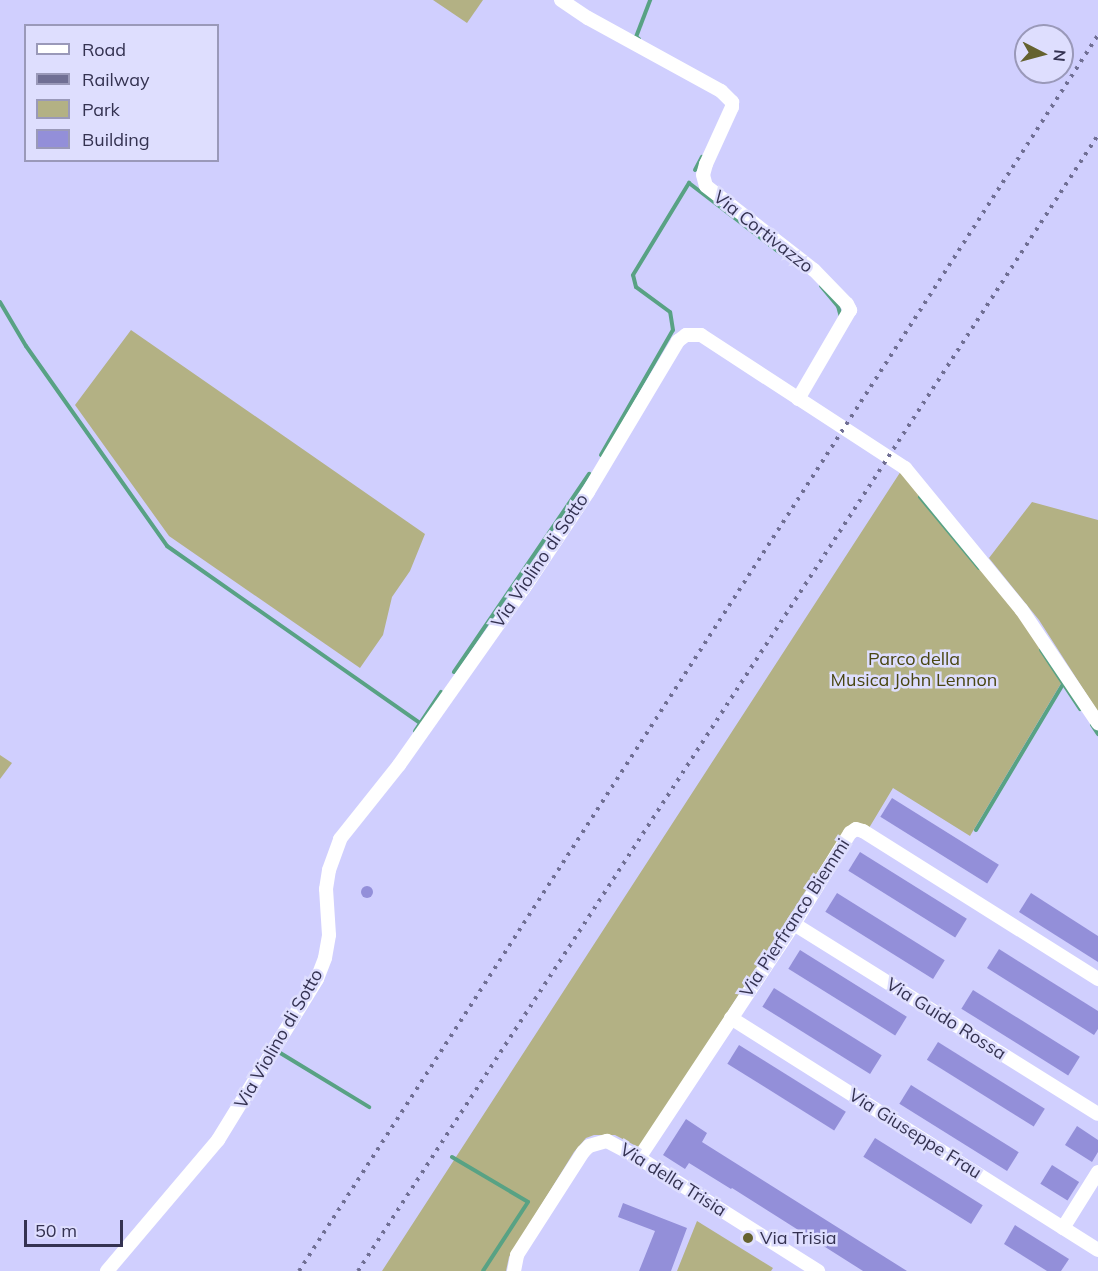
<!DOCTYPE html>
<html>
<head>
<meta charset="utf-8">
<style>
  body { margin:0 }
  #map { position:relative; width:1098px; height:1271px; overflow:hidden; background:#d0cffe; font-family:Mulish,sans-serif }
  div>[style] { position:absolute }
  .green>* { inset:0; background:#b3b184 }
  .stream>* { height:4px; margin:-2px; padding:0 2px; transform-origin:2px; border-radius:2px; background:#58a284 }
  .building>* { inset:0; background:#938fd9; transform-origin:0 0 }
  .round { border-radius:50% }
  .street>* { height:14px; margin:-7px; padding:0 7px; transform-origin:7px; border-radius:7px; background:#fff }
  .rail>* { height:4px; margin-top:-2px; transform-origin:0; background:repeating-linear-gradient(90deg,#706f94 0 3px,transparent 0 9px) }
  .dots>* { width:16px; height:16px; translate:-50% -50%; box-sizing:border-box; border:3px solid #dedefe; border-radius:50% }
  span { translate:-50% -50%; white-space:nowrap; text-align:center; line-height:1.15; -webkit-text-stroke:5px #dedefe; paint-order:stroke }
  .street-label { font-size:18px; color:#343251 }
  .park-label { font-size:18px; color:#494612 }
  .poi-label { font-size:18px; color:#343251 }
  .left { translate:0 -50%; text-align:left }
  .legend { position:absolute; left:24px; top:24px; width:195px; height:138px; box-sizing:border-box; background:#dedefe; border:2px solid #9a99b9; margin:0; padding:8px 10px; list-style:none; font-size:18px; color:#343251 }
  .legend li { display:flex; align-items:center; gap:12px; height:30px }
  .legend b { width:30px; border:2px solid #9a99b9 }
  .north { position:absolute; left:1014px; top:24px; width:60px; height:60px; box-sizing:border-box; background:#dedefe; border:2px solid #9a99b9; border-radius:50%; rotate:96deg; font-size:16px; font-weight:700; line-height:24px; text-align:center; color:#343251 }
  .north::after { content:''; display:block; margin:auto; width:21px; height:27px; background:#65622f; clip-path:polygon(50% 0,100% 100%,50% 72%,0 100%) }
  .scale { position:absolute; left:24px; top:1220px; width:99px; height:27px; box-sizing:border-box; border:3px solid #343251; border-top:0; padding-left:8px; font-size:18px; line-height:21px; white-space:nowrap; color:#343251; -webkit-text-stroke:4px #dedefe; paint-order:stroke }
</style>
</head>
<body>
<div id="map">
  <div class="green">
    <div style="clip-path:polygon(433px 0,483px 0,467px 23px)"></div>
    <div style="clip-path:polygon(131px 330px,425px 534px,410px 571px,392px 597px,383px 635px,360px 668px,169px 536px,75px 405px)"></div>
    <div style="clip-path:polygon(901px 471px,1016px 608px,1063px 680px,970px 836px,893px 788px,869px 828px,844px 831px,640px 1148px,615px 1135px,594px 1135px,586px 1138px,574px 1152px,509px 1257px,506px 1271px,382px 1271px)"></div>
    <div style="clip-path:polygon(1032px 502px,1098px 520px,1098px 712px,1039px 620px,989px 558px)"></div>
    <div style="clip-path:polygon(0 755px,12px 763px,0 779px)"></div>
    <div style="clip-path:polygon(697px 1221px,773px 1268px,771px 1271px,677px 1271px)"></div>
  </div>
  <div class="stream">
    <div style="left:639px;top:39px;width:4px;rotate:-146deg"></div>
    <div style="left:636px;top:37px;width:40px;rotate:-69deg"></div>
    <div style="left:695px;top:170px;width:15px;rotate:-62deg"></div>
    <div style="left:821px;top:286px;width:26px;rotate:50deg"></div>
    <div style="left:838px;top:306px;width:11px;rotate:75deg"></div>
    <div style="left:0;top:302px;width:51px;rotate:59.4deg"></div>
    <div style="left:26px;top:346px;width:245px;rotate:54.8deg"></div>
    <div style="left:167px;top:546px;width:309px;rotate:35deg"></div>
    <div style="left:601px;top:455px;width:144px;rotate:-60.1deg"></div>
    <div style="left:673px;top:330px;width:18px;rotate:-99deg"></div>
    <div style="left:670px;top:312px;width:42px;rotate:-143.7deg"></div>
    <div style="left:636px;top:287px;width:12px;rotate:-104deg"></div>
    <div style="left:633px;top:275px;width:108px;rotate:-58.7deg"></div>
    <div style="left:689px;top:183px;width:118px;rotate:37.5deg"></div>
    <div style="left:920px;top:497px;width:92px;rotate:50.3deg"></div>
    <div style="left:1041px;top:650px;width:71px;rotate:56.5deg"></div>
    <div style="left:454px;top:672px;width:240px;rotate:-55.7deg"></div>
    <div style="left:1092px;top:725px;width:11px;rotate:56deg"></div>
    <div style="left:415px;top:731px;width:47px;rotate:-56.3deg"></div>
    <div style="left:976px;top:830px;width:170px;rotate:-59.2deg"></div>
    <div style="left:277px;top:1051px;width:108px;rotate:31.3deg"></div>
    <div style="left:452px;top:1157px;width:88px;rotate:30.6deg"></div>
    <div style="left:528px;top:1202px;width:82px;rotate:123.1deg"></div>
  </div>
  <div class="building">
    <div style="left:892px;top:798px;width:126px;height:22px;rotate:32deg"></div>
    <div style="left:860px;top:852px;width:126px;height:22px;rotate:32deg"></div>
    <div class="round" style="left:361px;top:886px;width:12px;height:12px"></div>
    <div style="left:837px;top:893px;width:127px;height:22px;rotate:32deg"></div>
    <div style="clip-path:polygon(1031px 893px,1098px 936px,1098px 962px,1019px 912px)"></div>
    <div style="clip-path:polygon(999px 949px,1098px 1011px,1098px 1029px,1094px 1035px,987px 968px)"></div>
    <div style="left:800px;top:950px;width:126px;height:22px;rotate:32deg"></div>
    <div style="left:774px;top:988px;width:127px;height:22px;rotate:32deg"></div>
    <div style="left:973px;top:990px;width:126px;height:22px;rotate:32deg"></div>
    <div style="left:938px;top:1042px;width:126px;height:21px;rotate:32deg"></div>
    <div style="left:739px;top:1045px;width:126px;height:22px;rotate:32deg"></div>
    <div style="left:911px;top:1085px;width:127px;height:22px;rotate:32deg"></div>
    <div style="clip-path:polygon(686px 1119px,707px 1133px,702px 1142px,907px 1271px,863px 1271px,732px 1188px,731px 1189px,689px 1163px,685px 1169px,663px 1155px)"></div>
    <div style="clip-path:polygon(1077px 1126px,1098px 1140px,1098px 1152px,1092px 1162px,1065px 1145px)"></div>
    <div style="left:875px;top:1138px;width:127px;height:22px;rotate:32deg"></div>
    <div style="left:1052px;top:1165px;width:32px;height:22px;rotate:32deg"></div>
    <div style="clip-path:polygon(623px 1203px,687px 1228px,671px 1271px,639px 1271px,655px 1231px,618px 1217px)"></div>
    <div style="clip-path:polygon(1015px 1225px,1069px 1259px,1061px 1271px,1047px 1271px,1004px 1244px)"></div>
  </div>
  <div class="street">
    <div style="left:561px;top:0;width:32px;rotate:34deg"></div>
    <div style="left:588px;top:18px;width:152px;rotate:28.8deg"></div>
    <div style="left:721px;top:91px;width:16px;rotate:45deg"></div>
    <div style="left:732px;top:102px;width:5px;rotate:90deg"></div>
    <div style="left:732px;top:107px;width:63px;rotate:114.5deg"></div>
    <div style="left:706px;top:164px;width:11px;rotate:105deg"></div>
    <div style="left:703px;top:175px;width:11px;rotate:75deg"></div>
    <div style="left:706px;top:186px;width:137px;rotate:37.9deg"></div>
    <div style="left:814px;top:270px;width:47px;rotate:45.9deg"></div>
    <div style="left:847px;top:304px;width:7px;rotate:63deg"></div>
    <div style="left:850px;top:310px;width:103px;rotate:120.3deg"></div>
    <div style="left:794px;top:924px;width:358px;rotate:32deg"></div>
    <div style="left:731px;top:1018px;width:434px;rotate:32.3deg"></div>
    <div style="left:639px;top:1158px;width:281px;rotate:-56.5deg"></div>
    <div style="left:794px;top:924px;width:107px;rotate:-58.4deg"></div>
    <div style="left:850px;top:833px;width:7px;rotate:-34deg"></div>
    <div style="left:856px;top:829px;width:7px;rotate:16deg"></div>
    <div style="left:863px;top:831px;width:278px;rotate:32.2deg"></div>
    <div style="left:1063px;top:1228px;width:66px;rotate:-58deg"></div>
    <div style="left:107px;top:1271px;width:172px;rotate:-49.7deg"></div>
    <div style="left:218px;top:1140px;width:189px;rotate:-58.4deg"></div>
    <div style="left:317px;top:979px;width:22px;rotate:-69deg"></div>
    <div style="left:325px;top:958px;width:23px;rotate:-80deg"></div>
    <div style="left:329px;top:935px;width:46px;rotate:-93.7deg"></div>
    <div style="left:326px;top:889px;width:19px;rotate:-81deg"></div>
    <div style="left:329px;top:870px;width:33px;rotate:-70deg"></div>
    <div style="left:340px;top:839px;width:95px;rotate:-51.4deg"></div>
    <div style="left:399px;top:765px;width:217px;rotate:-54.8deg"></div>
    <div style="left:524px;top:588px;width:115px;rotate:-56.3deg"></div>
    <div style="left:588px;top:492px;width:176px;rotate:-59.2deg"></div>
    <div style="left:678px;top:341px;width:10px;rotate:-37deg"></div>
    <div style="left:686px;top:335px;width:15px"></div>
    <div style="left:701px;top:335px;width:244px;rotate:33.1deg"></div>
    <div style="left:905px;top:468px;width:183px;rotate:50.6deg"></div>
    <div style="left:1021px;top:609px;width:138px;rotate:56deg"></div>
    <div style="left:514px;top:1271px;width:16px;rotate:-79deg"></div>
    <div style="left:517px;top:1255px;width:122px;rotate:-57.3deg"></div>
    <div style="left:583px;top:1152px;width:8px;rotate:-45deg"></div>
    <div style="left:589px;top:1146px;width:19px;rotate:-16deg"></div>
    <div style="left:607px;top:1141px;width:36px;rotate:28deg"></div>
    <div style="left:639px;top:1158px;width:212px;rotate:32.3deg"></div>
  </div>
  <div class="rail">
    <div style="left:299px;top:1271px;width:1472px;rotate:-57.12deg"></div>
    <div style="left:358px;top:1271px;width:1356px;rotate:-56.92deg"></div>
  </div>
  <div class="dots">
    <div style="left:748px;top:1238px;background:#65622f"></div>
  </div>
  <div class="street-label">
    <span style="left:763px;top:232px;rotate:38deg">Via Cortivazzo</span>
    <span style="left:540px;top:561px;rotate:-56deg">Via Violino di Sotto</span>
    <span style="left:795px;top:918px;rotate:-57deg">Via Pierfranco Biemmi</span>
    <span style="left:946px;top:1019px;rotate:32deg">Via Guido Rossa</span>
    <span style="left:279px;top:1039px;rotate:-60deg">Via Violino di Sotto</span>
    <span style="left:915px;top:1134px;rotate:32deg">Via Giuseppe Frau</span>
    <span style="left:673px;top:1180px;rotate:32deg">Via della Trisia</span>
  </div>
  <div class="park-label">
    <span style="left:914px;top:670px">Parco della<br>Musica John Lennon</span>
  </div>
  <div class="poi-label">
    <span class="left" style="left:760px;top:1238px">Via Trisia</span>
  </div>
  <ul class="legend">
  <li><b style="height:8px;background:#fff"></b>Road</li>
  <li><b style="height:8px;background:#706f94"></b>Railway</li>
  <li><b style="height:16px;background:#b3b184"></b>Park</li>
  <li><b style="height:16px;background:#938fd9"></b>Building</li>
  </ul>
  <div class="north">N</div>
  <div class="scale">50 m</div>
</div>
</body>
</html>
